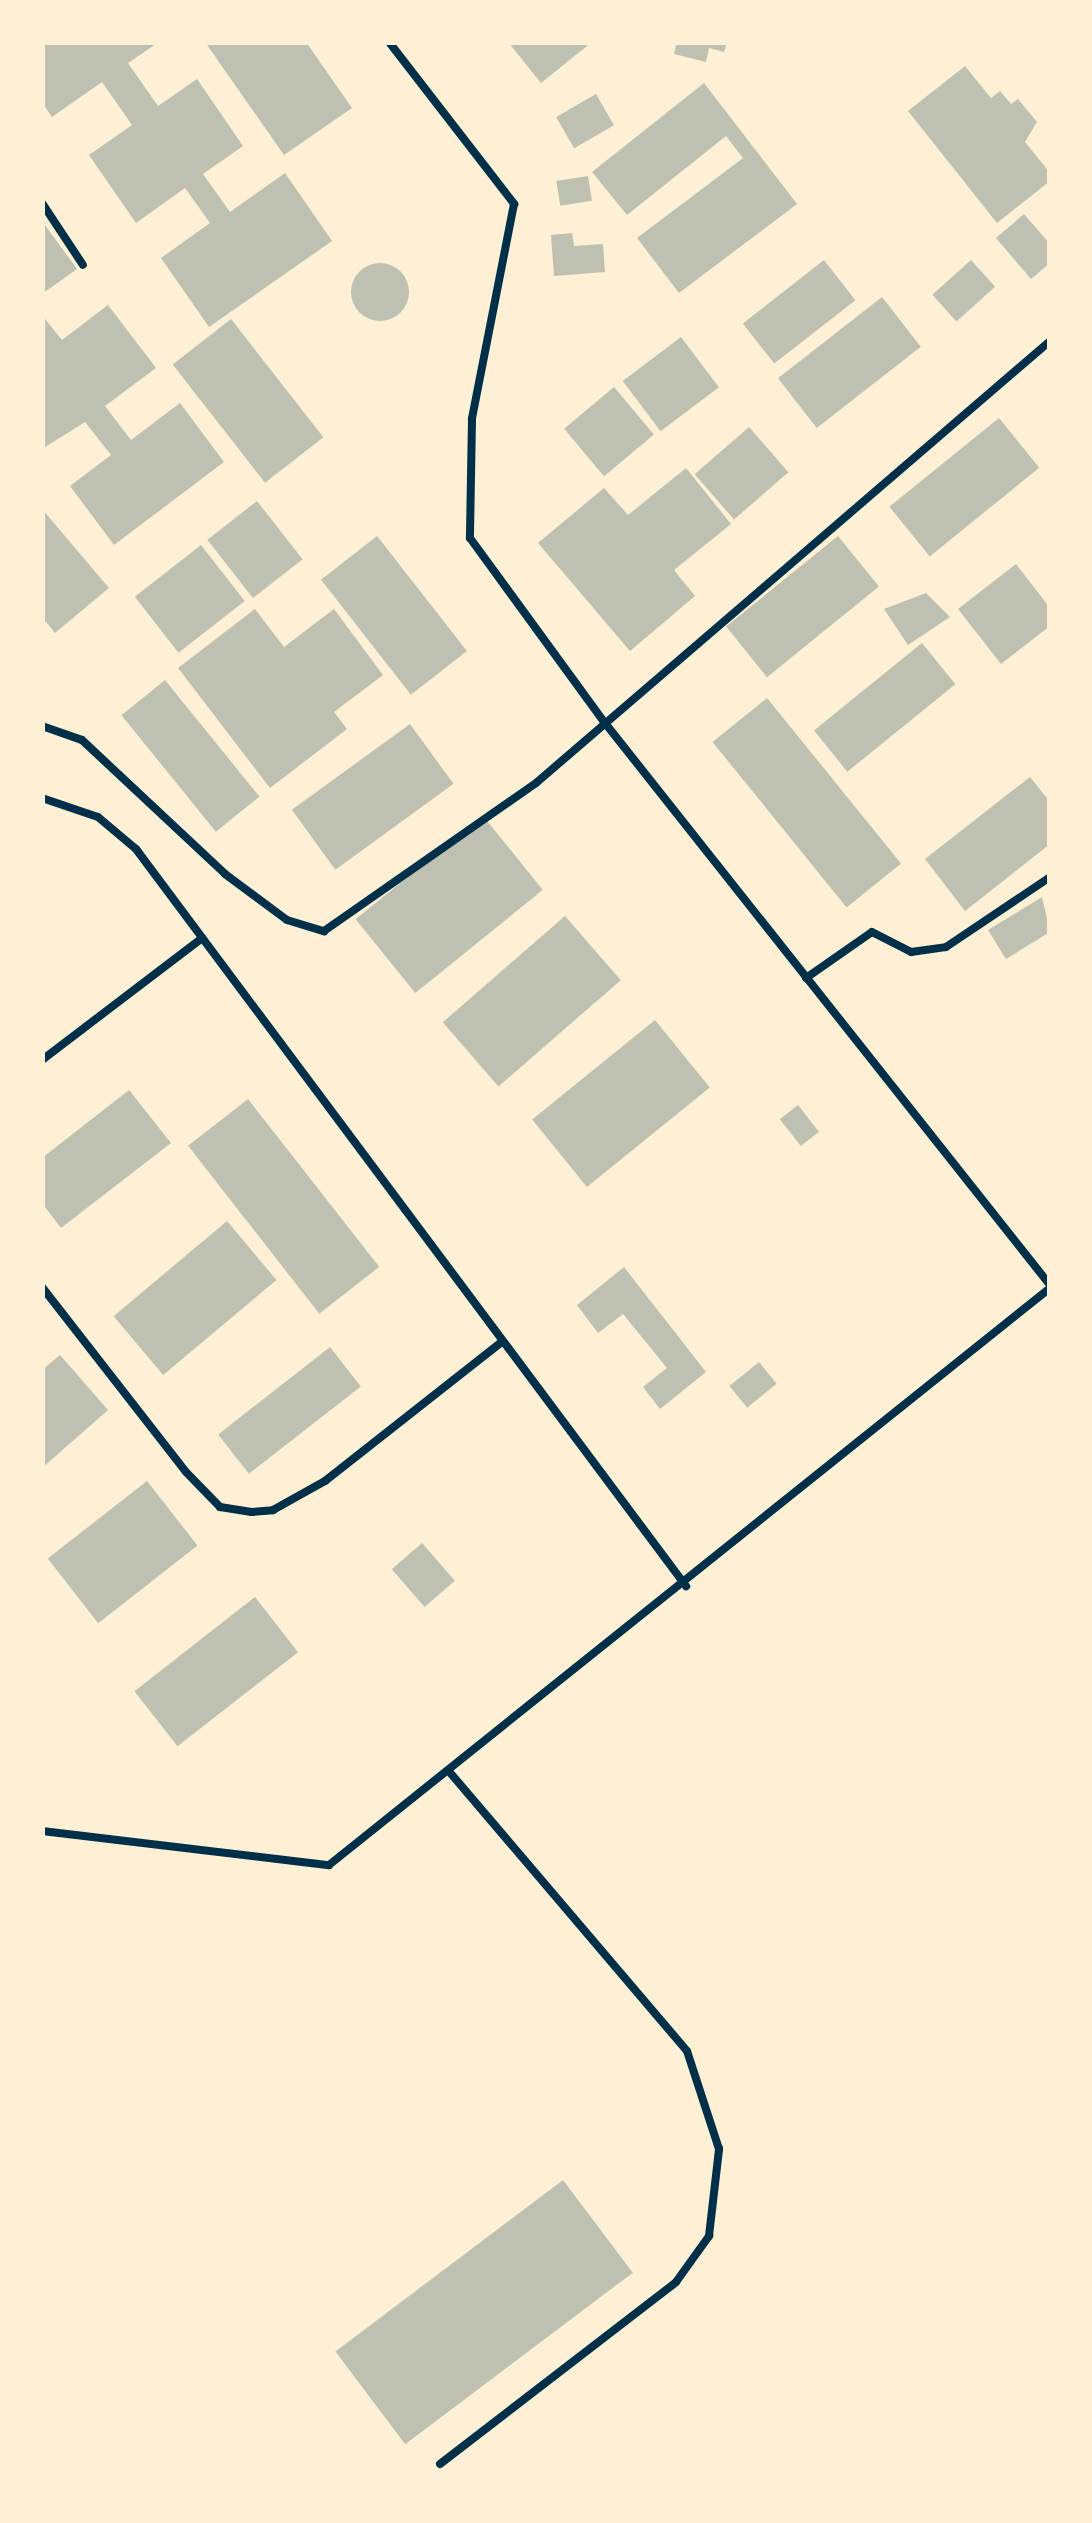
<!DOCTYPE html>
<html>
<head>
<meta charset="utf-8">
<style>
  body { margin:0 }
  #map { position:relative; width:1092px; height:2523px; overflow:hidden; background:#fdf0d5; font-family:"PT Sans Narrow",sans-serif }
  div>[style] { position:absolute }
  .building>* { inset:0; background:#bec0b2; transform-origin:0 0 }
  .round { border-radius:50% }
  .service>* { height:8px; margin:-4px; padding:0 4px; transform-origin:4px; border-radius:4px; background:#003049 }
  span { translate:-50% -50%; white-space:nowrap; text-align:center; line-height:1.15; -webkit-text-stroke:9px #fdf0d5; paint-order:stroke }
  .frame { position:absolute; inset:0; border:45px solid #fdf0d5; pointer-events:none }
</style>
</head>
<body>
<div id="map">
  <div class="building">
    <div style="clip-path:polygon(42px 42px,159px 42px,128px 63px,158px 106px,197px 79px,243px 146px,203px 174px,230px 212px,285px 173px,332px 241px,209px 327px,161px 258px,210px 223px,185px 188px,136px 223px,89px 155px,132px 125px,102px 82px,52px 117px,42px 102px)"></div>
    <div style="clip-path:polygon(205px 42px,306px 42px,352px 108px,284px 155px)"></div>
    <div style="clip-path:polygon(508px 42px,592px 42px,541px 83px)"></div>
    <div style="clip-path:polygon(677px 42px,727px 42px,724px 52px,709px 48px,706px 62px,674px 54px)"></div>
    <div style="clip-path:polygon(965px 66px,991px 98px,1000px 91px,1011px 104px,1018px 99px,1037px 122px,1025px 142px,1050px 173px,1050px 181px,997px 223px,908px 111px)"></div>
    <div style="clip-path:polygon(704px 83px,797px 204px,679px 293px,637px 238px,743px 158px,726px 136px,627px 215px,592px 172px)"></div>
    <div style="left:596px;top:94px;width:36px;height:46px;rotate:60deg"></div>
    <div style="left:588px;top:176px;width:25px;height:32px;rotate:81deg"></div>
    <div style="clip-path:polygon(1024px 214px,1050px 244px,1050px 263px,1031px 279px,996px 238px)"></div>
    <div style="clip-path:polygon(42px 221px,77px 269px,42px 294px)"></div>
    <div style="clip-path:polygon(572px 233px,574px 246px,603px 244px,605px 272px,554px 276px,551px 235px)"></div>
    <div style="left:824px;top:260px;width:51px;height:103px;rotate:52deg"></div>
    <div style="left:971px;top:260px;width:36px;height:52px;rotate:48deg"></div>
    <div class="round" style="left:351px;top:263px;width:58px;height:58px"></div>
    <div style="left:882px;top:297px;width:63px;height:132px;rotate:52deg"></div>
    <div style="clip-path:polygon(108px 305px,156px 368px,105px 406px,131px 440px,180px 403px,224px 462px,114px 545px,70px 486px,111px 455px,85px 422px,42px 449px,42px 315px,62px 340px)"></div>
    <div style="left:231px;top:319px;width:150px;height:74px;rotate:52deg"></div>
    <div style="left:681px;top:337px;width:63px;height:73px;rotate:53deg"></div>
    <div style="left:614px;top:387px;width:62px;height:65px;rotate:50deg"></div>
    <div style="left:999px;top:418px;width:64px;height:141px;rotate:51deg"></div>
    <div style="left:749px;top:427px;width:60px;height:72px;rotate:49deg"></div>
    <div style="clip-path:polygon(686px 468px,731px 524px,674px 570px,695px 596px,630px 651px,538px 543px,604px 488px,628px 515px)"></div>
    <div style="left:257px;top:501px;width:74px;height:63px;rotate:52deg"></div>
    <div style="clip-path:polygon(42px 509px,109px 588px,55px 633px,42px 617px)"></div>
    <div style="left:377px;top:536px;width:146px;height:71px;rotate:52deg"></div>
    <div style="left:838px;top:536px;width:65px;height:144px;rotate:51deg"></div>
    <div style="left:201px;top:545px;width:71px;height:84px;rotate:52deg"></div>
    <div style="clip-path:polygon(1016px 564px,1050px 608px,1050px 626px,1001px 664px,958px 609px)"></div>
    <div style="clip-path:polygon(926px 593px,950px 617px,908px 645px,884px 609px)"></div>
    <div style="clip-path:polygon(255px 609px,284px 647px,334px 609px,383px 675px,334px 712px,347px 729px,270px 788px,178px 668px)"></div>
    <div style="left:922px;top:643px;width:53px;height:139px;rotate:51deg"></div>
    <div style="left:165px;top:680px;width:150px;height:56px;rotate:51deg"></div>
    <div style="left:767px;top:698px;width:213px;height:70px;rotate:51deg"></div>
    <div style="left:410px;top:724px;width:74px;height:146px;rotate:54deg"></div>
    <div style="clip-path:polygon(1030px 777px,1050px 802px,1050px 844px,965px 911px,925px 859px)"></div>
    <div style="left:483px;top:816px;width:95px;height:164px;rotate:51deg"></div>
    <div style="clip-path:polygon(1042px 897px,1050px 932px,1006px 959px,988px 930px)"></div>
    <div style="left:565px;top:916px;width:85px;height:162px;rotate:49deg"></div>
    <div style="left:655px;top:1020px;width:87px;height:158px;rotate:51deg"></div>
    <div style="clip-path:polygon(129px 1090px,171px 1143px,61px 1228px,42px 1203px,42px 1158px)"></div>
    <div style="left:248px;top:1099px;width:213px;height:76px;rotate:52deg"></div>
    <div style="left:798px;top:1105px;width:34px;height:23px;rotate:52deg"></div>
    <div style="left:227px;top:1221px;width:77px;height:148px;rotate:50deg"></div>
    <div style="clip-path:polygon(624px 1267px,706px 1372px,660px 1409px,643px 1387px,667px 1368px,623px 1314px,598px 1333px,577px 1305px)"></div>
    <div style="left:330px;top:1347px;width:50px;height:142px;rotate:52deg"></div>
    <div style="clip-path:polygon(60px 1355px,108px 1410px,42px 1468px,42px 1370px)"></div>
    <div style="left:759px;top:1362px;width:28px;height:38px;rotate:51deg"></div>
    <div style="left:147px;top:1481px;width:82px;height:126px;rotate:52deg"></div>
    <div style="left:422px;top:1543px;width:50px;height:40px;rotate:49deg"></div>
    <div style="left:255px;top:1597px;width:70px;height:153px;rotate:52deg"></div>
    <div style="left:563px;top:2180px;width:116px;height:285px;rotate:53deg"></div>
  </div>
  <div class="service">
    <div style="left:389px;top:42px;width:205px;rotate:52.3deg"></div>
    <div style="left:514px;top:204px;width:219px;rotate:101.1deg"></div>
    <div style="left:472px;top:419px;width:119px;rotate:91deg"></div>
    <div style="left:470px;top:538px;width:229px;rotate:53.9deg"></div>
    <div style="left:605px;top:723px;width:717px;rotate:51.63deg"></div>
    <div style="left:42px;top:203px;width:74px;rotate:56.5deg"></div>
    <div style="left:42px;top:726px;width:42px;rotate:19.3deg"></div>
    <div style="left:82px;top:740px;width:196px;rotate:43.1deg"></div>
    <div style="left:225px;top:874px;width:77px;rotate:36.6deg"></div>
    <div style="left:287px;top:920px;width:39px;rotate:17deg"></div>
    <div style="left:324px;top:931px;width:259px;rotate:-34.9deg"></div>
    <div style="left:536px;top:783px;width:678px;rotate:-40.69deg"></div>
    <div style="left:42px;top:798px;width:59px;rotate:18.7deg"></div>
    <div style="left:98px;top:817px;width:50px;rotate:40.1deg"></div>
    <div style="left:136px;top:849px;width:920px;rotate:53.27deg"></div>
    <div style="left:806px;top:978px;width:80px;rotate:-34.9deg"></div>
    <div style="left:872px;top:932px;width:44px;rotate:27.1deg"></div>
    <div style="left:911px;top:952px;width:35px;rotate:-8deg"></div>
    <div style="left:946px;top:947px;width:125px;rotate:-33.9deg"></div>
    <div style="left:42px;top:1060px;width:201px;rotate:-37.3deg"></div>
    <div style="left:42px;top:1287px;width:234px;rotate:52.1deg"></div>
    <div style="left:186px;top:1472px;width:49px;rotate:45.8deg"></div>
    <div style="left:220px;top:1507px;width:32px;rotate:9deg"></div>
    <div style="left:252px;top:1512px;width:21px;rotate:-5deg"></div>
    <div style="left:273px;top:1510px;width:60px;rotate:-29.1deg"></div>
    <div style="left:325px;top:1481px;width:226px;rotate:-38.2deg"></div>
    <div style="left:42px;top:1831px;width:289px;rotate:6.8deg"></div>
    <div style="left:329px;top:1865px;width:923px;rotate:-38.67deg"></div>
    <div style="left:440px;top:2464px;width:298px;rotate:-37.6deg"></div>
    <div style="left:676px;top:2282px;width:57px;rotate:-54.3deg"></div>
    <div style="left:709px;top:2236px;width:88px;rotate:-83.4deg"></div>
    <div style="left:719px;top:2149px;width:103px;rotate:-108.1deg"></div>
    <div style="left:687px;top:2051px;width:365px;rotate:-130.4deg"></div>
  </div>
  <div class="frame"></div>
</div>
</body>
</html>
